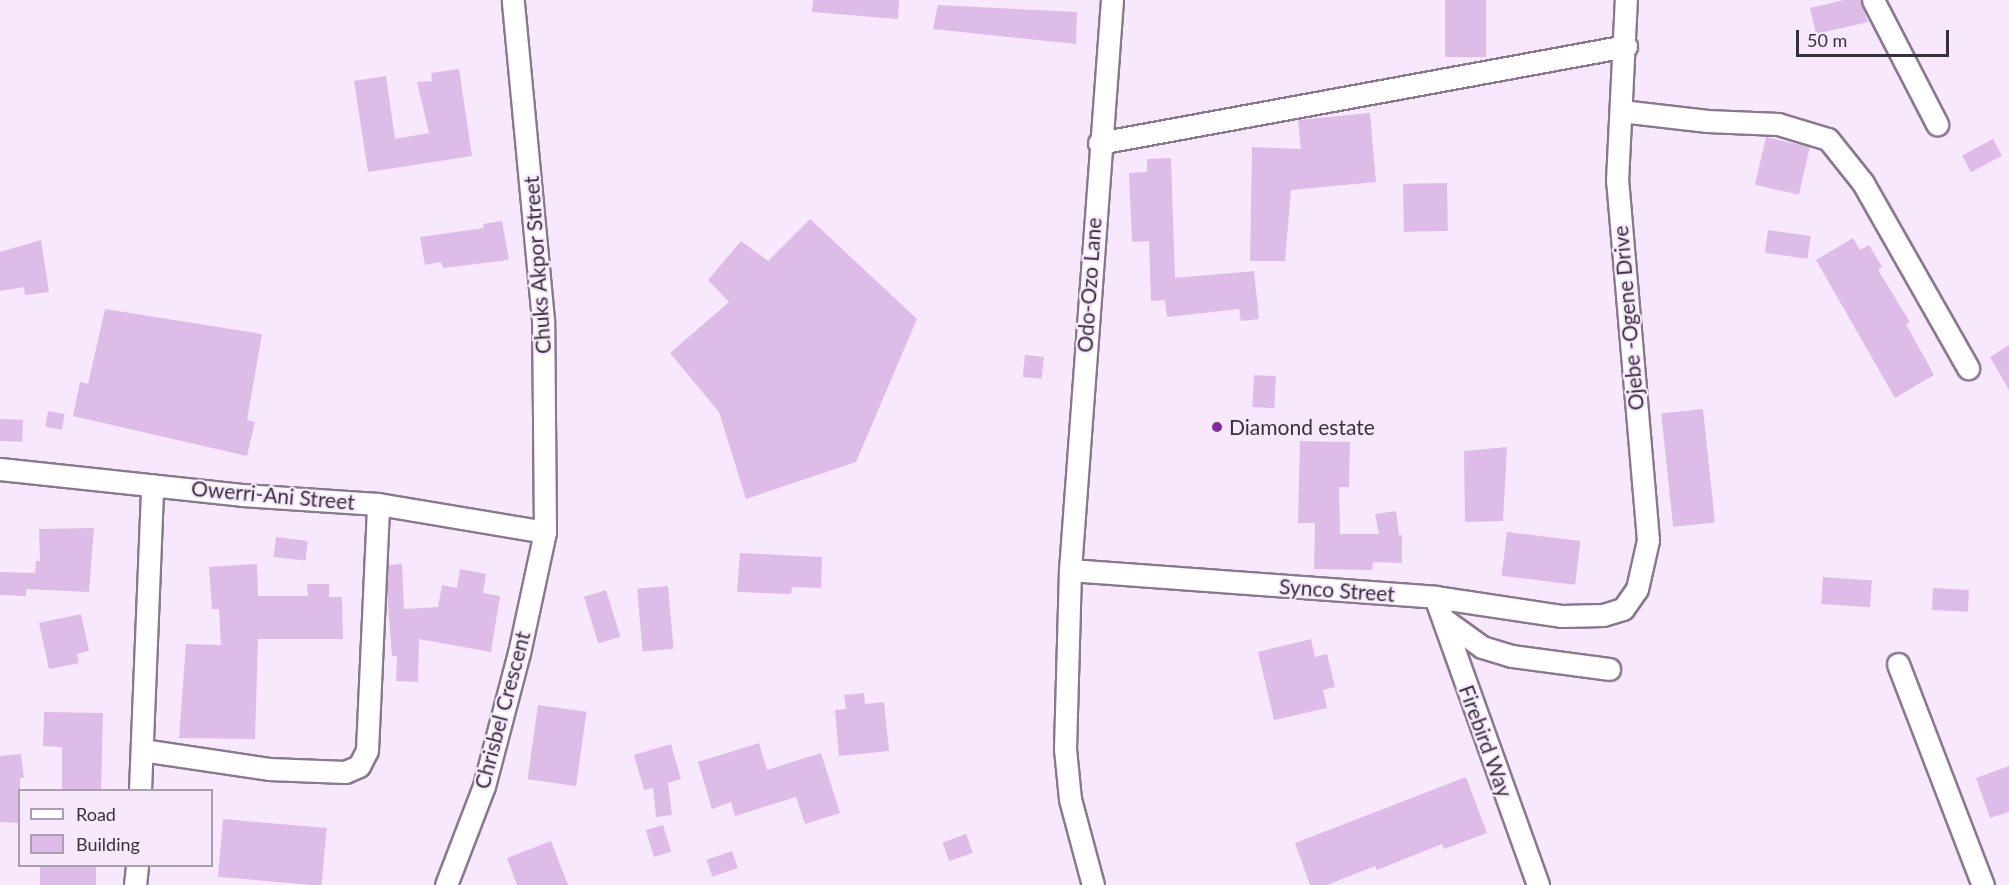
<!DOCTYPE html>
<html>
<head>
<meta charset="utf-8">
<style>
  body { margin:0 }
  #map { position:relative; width:2009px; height:885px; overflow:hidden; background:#f8e8fd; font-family:Lato,sans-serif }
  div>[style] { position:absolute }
  .building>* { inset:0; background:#debce8; transform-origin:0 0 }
  .roads { filter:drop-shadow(2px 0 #8a788f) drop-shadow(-2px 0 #8a788f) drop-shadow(0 2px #8a788f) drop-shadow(0 -2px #8a788f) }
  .street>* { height:21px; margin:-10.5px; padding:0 10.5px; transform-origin:10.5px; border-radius:10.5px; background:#fff }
  .dots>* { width:16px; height:16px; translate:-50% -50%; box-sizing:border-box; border:3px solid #f8e8fd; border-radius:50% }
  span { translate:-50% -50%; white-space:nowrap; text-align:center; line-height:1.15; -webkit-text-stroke:4.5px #f8e8fd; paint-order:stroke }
  .street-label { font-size:21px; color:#38313b }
  .poi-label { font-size:21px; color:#38313b }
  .left { translate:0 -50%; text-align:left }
  .legend { position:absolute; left:18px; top:789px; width:195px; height:78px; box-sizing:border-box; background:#f8e8fd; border:2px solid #ab9faf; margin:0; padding:8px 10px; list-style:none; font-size:18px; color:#38313b }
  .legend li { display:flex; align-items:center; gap:12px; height:30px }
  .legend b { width:30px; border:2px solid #ab9faf }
  .scale { position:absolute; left:1796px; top:30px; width:153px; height:27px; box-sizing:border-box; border:3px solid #38313b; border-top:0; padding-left:8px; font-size:18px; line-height:21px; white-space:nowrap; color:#38313b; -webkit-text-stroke:4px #f8e8fd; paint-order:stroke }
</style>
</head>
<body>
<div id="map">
  <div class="building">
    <div style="clip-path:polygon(813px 0,899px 0,898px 19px,812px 12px)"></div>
    <div style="left:1445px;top:0;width:41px;height:57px"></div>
    <div style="clip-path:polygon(1844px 0,1860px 0,1868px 22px,1816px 34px,1810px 8px)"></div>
    <div style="clip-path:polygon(938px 5px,1077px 12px,1076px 44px,933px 29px)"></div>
    <div style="clip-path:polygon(459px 69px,472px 156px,368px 172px,354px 81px,386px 76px,395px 139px,429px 133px,417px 82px,432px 81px,431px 73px)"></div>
    <div style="clip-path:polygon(1370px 113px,1376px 182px,1291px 190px,1285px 261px,1250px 261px,1252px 147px,1301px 149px,1298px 120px)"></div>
    <div style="left:1766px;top:137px;width:45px;height:49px;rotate:13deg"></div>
    <div style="left:1993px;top:139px;width:19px;height:35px;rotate:62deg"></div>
    <div style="clip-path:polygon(1171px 158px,1175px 278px,1254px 271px,1259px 319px,1241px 321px,1239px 309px,1167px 317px,1165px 300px,1151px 301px,1149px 241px,1132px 242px,1129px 173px,1147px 172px,1147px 159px)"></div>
    <div style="left:1447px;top:183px;width:48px;height:44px;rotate:89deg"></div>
    <div style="clip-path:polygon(810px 219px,917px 319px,856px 462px,746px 499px,719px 412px,670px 353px,729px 302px,708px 280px,741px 241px,768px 261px)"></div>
    <div style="clip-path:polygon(502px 221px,509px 260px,443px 268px,441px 262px,425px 265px,420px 237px,484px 228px,483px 224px)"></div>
    <div style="left:1768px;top:230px;width:43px;height:23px;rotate:8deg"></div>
    <div style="clip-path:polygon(1853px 238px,1860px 250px,1869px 245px,1882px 267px,1878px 270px,1910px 322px,1906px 324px,1934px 375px,1895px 398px,1816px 260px)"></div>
    <div style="clip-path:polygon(41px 240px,49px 292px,25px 295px,24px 287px,0 291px,0 252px)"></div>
    <div style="clip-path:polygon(105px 309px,262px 334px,247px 420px,255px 422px,247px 456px,73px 416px,80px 382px,88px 384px)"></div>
    <div style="clip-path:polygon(2009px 345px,2009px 390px,1990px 357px)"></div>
    <div style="left:1025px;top:355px;width:19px;height:22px;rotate:6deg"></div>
    <div style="left:1254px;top:375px;width:22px;height:32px;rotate:3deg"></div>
    <div style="left:1703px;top:409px;width:114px;height:42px;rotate:84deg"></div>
    <div style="left:48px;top:411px;width:17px;height:16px;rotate:10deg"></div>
    <div style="left:0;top:419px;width:23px;height:22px;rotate:2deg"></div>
    <div style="clip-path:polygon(1300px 441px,1350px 442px,1349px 487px,1339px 487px,1340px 534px,1379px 534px,1375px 514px,1396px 511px,1399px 535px,1402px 535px,1402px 563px,1373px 562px,1372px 570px,1314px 569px,1315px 523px,1298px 523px)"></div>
    <div style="clip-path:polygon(1507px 447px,1503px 521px,1465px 522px,1464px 451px)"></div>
    <div style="clip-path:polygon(94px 528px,89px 592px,26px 589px,26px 596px,0 595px,0 572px,35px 573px,36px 561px,40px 561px,39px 529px)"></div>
    <div style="left:1507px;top:532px;width:74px;height:44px;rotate:7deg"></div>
    <div style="left:276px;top:537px;width:32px;height:20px;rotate:7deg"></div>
    <div style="clip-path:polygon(740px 553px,822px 557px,821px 588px,792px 587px,791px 594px,737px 592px)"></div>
    <div style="clip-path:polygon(257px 564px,258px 596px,308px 596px,307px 584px,329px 584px,329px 597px,342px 597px,343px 639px,258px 639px,255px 739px,179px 738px,186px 644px,221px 645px,219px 609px,212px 609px,209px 567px)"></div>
    <div style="clip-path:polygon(402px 564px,404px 609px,438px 607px,442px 585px,457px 588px,460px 569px,486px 574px,483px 593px,500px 596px,491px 652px,419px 639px,418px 682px,396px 681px,397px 656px,392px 656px,387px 593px,388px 565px)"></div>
    <div style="left:1823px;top:577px;width:49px;height:27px;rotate:4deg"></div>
    <div style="left:668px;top:586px;width:63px;height:31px;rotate:85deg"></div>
    <div style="left:1933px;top:588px;width:36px;height:22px;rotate:3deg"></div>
    <div style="left:606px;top:590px;width:49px;height:23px;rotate:73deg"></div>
    <div style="clip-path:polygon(81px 614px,89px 651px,77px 654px,79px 663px,49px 669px,39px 623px)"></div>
    <div style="clip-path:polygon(1311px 639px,1315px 657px,1327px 654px,1335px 687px,1323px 690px,1327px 708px,1274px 720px,1258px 652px)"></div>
    <div style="clip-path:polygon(864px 693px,865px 704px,884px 702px,889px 751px,839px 756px,835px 710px,846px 709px,844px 695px)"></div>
    <div style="left:538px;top:705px;width:49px;height:75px;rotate:8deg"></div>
    <div style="clip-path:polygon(44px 712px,103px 713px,101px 790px,62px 790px,62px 747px,43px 746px)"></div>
    <div style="clip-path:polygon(759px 743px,767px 770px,821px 753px,840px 813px,805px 824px,796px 797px,735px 816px,731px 802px,712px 809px,698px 762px)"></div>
    <div style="clip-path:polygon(671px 744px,681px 779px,668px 783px,672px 815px,656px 817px,653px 788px,644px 790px,634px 755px)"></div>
    <div style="clip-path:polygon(21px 754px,24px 778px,20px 778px,20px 823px,0 822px,0 756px)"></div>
    <div style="clip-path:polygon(2009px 766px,2009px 812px,1990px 818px,1976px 778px)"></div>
    <div style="clip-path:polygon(1466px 777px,1487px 833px,1444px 849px,1442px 844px,1377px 870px,1375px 866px,1327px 885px,1310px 885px,1295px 843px)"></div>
    <div style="left:223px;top:819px;width:104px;height:58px;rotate:5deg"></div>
    <div style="left:663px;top:825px;width:28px;height:18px;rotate:73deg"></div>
    <div style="left:966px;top:834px;width:20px;height:25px;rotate:70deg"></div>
    <div style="clip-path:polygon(551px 841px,568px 885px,517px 885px,507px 858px)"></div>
    <div style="left:732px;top:851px;width:18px;height:27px;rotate:71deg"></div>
    <div style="left:40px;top:866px;width:56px;height:19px"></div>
  </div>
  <div class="roads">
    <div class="street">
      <div style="left:1873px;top:0;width:140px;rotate:62.7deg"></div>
      <div style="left:1621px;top:111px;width:87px;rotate:6.6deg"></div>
      <div style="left:1707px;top:121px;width:71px;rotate:2.4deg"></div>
      <div style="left:1778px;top:124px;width:52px;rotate:16.7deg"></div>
      <div style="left:1828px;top:139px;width:56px;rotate:51.5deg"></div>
      <div style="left:1863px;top:183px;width:213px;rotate:60.4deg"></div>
      <div style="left:1099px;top:143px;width:536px;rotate:-10.43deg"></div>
      <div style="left:0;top:469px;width:243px;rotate:6.1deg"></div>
      <div style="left:242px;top:495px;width:136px;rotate:3.8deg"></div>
      <div style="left:378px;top:504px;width:169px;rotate:9.5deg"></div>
      <div style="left:1070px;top:570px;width:366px;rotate:4.2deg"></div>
      <div style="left:1435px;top:597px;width:127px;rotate:8.6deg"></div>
      <div style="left:1561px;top:616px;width:42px;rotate:-1.4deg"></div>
      <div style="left:1603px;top:615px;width:21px;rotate:-17deg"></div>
      <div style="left:1623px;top:609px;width:24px;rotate:-55deg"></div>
      <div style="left:1637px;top:589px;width:50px;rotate:-77.3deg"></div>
      <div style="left:1648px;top:540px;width:360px;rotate:-94.9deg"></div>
      <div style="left:1617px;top:181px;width:181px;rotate:-87.2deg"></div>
      <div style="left:1435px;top:597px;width:306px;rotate:70.3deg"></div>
      <div style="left:1446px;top:621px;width:44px;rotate:35.8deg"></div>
      <div style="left:1482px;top:647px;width:31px;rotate:17deg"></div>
      <div style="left:1512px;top:656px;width:98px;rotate:7.6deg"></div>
      <div style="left:1898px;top:664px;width:237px;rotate:69deg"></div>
      <div style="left:142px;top:750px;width:128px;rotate:8.5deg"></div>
      <div style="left:269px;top:769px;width:76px;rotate:2.3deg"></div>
      <div style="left:345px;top:772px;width:15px;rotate:-23deg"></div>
      <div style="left:359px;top:766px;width:18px;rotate:-63deg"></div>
      <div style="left:367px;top:750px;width:246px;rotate:-87.4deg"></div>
      <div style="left:140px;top:790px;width:305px;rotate:-87.7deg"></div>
      <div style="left:135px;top:885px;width:19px;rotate:-84deg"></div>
      <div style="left:446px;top:885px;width:106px;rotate:-69deg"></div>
      <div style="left:484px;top:786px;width:138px;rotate:-75.3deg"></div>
      <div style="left:519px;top:653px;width:124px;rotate:-77.9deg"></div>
      <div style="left:545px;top:532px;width:212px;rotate:-90.5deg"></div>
      <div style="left:543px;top:320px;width:321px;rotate:-95.4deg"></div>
      <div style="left:1093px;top:885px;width:89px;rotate:-105deg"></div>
      <div style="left:1070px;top:799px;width:50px;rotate:-95.7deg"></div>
      <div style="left:1065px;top:749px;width:179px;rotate:-88.4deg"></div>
      <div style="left:1070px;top:570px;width:572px;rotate:-85.79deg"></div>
    </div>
  </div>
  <div class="dots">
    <div style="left:1217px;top:427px;background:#812b99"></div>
  </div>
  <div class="street-label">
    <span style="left:537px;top:265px;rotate:-94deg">Chuks Akpor Street</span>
    <span style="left:1089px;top:285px;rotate:-86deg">Odo-Ozo Lane</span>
    <span style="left:1628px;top:318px;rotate:-95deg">Ojebe -Ogene Drive</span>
    <span style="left:273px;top:495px;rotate:5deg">Owerri-Ani Street</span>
    <span style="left:1337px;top:590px;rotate:4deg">Synco Street</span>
    <span style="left:502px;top:710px;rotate:-75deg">Chrisbel Crescent</span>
    <span style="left:1486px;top:741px;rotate:70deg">Firebird Way</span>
  </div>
  <div class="poi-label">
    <span class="left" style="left:1229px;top:427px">Diamond estate</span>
  </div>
  <ul class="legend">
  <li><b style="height:8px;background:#fff"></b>Road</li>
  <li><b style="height:16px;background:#debce8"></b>Building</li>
  </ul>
  <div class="scale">50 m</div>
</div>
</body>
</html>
